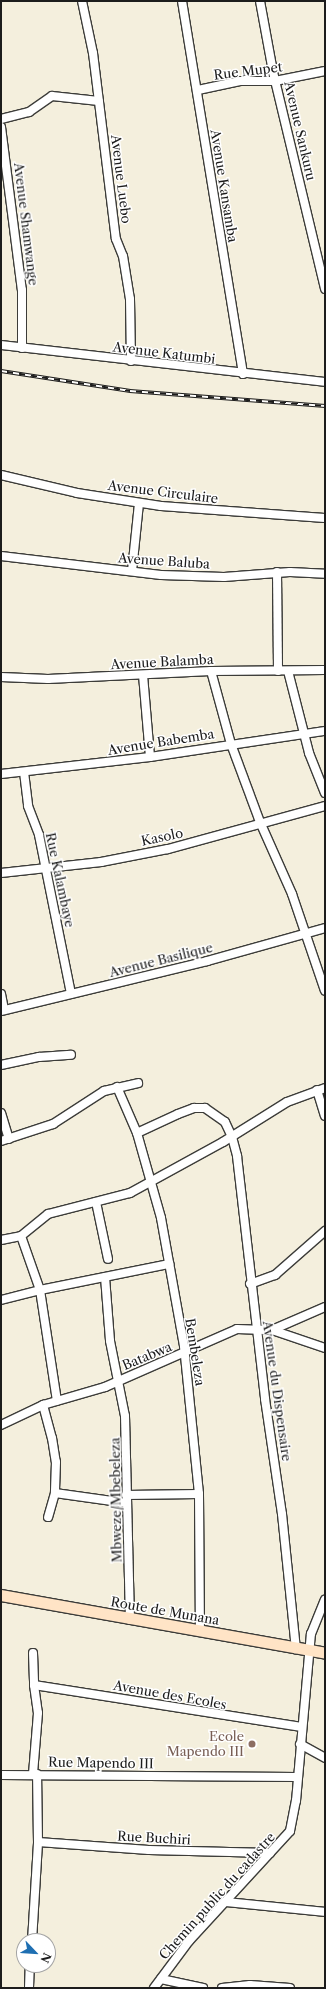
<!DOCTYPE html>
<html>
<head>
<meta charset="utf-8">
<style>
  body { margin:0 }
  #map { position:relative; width:326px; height:1989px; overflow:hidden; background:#f4efdd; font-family:"Libre Caslon Text",serif }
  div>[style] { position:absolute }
  .roads { filter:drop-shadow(1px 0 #3c3c39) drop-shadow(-1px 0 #3c3c39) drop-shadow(0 1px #3c3c39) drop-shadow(0 -1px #3c3c39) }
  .minor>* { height:8px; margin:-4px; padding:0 4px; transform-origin:4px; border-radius:4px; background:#fff }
  .secondary>* { height:11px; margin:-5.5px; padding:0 5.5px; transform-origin:5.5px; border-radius:5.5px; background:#ffe4c6 }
  .rail>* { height:3.5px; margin-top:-1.75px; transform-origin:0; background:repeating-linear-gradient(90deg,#fff 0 6px,#1c1c1c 0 12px); box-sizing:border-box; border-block:1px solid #1c1c1c }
  .dots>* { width:11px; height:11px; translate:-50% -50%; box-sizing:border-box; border:2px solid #fff; border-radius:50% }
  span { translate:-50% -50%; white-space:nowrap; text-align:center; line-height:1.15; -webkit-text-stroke:3px #fff; paint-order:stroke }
  .street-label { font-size:13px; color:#1c1c1c }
  .education-label { font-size:13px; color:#785e54 }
  .right { translate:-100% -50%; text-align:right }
  .frame { position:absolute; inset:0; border:2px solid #1c1c1c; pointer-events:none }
  .north { position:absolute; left:16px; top:1933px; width:40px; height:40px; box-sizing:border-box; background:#fff; border:1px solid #a4a4a4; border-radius:50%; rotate:115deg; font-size:11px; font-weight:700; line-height:16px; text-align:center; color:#1c1c1c }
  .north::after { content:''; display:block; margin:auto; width:14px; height:18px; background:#1f6fb2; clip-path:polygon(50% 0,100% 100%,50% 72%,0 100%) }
</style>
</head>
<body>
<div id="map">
  <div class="roads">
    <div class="minor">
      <div style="left:82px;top:1px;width:53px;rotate:78.1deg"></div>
      <div style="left:93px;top:53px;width:187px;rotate:83deg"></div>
      <div style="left:116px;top:239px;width:18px;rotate:68deg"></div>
      <div style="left:123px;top:256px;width:44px;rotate:80.8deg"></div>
      <div style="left:130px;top:299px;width:62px;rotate:89.1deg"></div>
      <div style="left:182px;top:1px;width:378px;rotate:80.7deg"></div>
      <div style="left:260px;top:1px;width:72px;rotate:79.6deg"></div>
      <div style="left:273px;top:72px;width:223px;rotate:76.5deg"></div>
      <div style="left:198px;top:90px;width:43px;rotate:-12.1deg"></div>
      <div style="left:240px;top:81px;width:35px"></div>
      <div style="left:275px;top:81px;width:51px;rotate:-11.3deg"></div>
      <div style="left:1px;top:119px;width:29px;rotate:-14deg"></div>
      <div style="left:29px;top:112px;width:28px;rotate:-35deg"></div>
      <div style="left:52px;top:96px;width:47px;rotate:6.1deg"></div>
      <div style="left:1px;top:127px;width:164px;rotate:82.7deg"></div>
      <div style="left:22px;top:290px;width:58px;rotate:90deg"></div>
      <div style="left:1px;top:345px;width:326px;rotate:6.5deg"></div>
      <div style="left:1px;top:475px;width:78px;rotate:13.3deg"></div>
      <div style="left:77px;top:493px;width:85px;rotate:8.8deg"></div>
      <div style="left:161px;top:506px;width:164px;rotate:4.2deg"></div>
      <div style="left:1px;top:556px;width:161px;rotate:6.8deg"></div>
      <div style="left:161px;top:575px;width:63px;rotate:1.8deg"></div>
      <div style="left:224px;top:577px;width:66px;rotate:-4.3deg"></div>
      <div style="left:290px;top:572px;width:35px;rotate:3deg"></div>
      <div style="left:132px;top:571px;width:68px;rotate:-84.1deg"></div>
      <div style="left:277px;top:572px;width:99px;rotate:89.4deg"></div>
      <div style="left:211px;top:671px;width:76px;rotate:74.7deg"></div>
      <div style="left:231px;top:744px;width:83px;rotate:69.6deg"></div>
      <div style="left:260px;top:822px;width:79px;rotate:66deg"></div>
      <div style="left:292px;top:894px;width:102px;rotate:71.2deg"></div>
      <div style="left:288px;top:671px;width:85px;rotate:75.6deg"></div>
      <div style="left:309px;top:753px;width:43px;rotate:68.2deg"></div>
      <div style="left:143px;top:675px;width:82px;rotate:85.1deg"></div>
      <div style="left:1px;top:677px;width:47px;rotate:2.4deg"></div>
      <div style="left:48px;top:679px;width:163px;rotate:-2.8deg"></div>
      <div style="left:211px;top:671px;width:114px;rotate:-0.5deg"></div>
      <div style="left:24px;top:772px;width:34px;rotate:83deg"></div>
      <div style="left:28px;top:806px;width:31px;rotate:69deg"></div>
      <div style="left:39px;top:835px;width:162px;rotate:78.6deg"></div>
      <div style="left:1px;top:774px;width:150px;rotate:-6.5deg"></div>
      <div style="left:150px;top:757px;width:177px;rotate:-8.5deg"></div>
      <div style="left:1px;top:873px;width:101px;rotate:-6.3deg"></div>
      <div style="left:101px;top:862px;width:68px;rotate:-11deg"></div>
      <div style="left:168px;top:849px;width:163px;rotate:-15.3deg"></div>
      <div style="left:1px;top:994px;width:16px;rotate:79deg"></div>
      <div style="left:1px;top:1011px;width:212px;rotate:-13.6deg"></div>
      <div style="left:207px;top:961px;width:123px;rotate:-15.6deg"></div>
      <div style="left:1px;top:1065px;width:39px;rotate:-12deg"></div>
      <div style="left:39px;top:1057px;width:32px;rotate:-4deg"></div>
      <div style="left:117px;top:1087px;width:50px;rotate:66.5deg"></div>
      <div style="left:137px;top:1133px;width:88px;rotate:74.2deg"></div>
      <div style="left:161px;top:1218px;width:130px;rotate:79.8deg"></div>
      <div style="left:184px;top:1346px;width:149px;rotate:84.2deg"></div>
      <div style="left:199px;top:1494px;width:136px;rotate:89.6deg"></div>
      <div style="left:317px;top:1090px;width:27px;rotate:73deg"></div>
      <div style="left:1px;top:1113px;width:27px;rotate:73deg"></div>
      <div style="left:137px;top:1133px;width:45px;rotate:-24.9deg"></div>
      <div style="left:178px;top:1114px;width:17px;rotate:-21deg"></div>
      <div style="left:194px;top:1108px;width:11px"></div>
      <div style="left:205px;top:1108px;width:24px;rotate:35deg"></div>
      <div style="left:225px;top:1122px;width:17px;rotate:65deg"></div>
      <div style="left:232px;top:1137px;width:20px;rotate:75deg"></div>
      <div style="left:237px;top:1156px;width:245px;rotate:83.4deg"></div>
      <div style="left:265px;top:1399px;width:116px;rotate:81.6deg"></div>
      <div style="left:282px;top:1514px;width:136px;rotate:84.1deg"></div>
      <div style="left:1px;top:1141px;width:55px;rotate:-18.1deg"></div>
      <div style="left:53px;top:1124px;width:61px;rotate:-32.9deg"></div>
      <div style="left:104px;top:1091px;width:35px;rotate:-13deg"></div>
      <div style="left:96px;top:1202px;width:58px;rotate:78.1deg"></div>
      <div style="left:21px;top:1236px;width:57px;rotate:70.6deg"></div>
      <div style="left:40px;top:1290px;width:112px;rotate:81.3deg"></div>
      <div style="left:1px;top:1240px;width:20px;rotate:-11deg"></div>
      <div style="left:21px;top:1236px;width:35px;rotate:-39deg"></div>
      <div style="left:48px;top:1214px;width:85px;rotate:-14.4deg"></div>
      <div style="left:130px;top:1193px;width:106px;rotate:-28.7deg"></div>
      <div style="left:223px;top:1142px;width:75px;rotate:-32deg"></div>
      <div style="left:287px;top:1102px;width:40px;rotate:-20.2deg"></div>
      <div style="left:105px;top:1277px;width:64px;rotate:85.5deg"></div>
      <div style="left:110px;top:1341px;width:76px;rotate:78.7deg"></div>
      <div style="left:125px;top:1416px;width:204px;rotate:88.6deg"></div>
      <div style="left:250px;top:1284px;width:27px;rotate:-20deg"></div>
      <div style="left:275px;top:1275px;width:67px;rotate:-41.3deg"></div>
      <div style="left:1px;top:1300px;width:40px;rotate:-14.4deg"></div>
      <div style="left:40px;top:1290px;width:132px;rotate:-11.4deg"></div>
      <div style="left:272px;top:1330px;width:56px;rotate:18.8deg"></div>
      <div style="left:43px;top:1405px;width:34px;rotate:75deg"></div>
      <div style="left:52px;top:1438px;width:24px;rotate:81deg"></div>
      <div style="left:56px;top:1462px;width:31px;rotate:92deg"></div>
      <div style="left:55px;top:1493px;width:25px;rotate:106deg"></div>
      <div style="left:1px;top:1425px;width:47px;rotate:-25.5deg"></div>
      <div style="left:43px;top:1405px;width:65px;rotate:-16.2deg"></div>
      <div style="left:105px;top:1387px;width:144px;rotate:-23.7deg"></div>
      <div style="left:237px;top:1329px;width:35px;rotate:2deg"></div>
      <div style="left:272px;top:1330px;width:58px;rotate:-23.5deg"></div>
      <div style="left:55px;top:1493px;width:72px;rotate:8deg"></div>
      <div style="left:126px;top:1495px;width:73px;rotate:-0.8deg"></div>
      <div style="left:33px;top:1653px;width:32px;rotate:88deg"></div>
      <div style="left:34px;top:1685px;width:28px;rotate:82deg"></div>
      <div style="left:38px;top:1713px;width:61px;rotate:94.7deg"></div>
      <div style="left:34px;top:1685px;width:271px;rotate:8.9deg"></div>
      <div style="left:300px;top:1744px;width:29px;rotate:29deg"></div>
      <div style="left:1px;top:1775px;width:296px;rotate:0.4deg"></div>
      <div style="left:38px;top:1842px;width:111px;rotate:4.1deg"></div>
      <div style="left:149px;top:1850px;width:121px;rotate:1.4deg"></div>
      <div style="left:225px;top:1902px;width:100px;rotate:5.7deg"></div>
      <div style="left:32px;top:1941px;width:99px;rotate:-86.5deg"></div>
      <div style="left:38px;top:1842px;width:68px;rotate:-90.8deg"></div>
      <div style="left:161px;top:1979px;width:43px;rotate:12.1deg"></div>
      <div style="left:29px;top:1988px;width:23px;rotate:-88deg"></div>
      <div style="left:154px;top:1988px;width:59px;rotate:-53.3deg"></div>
      <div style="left:189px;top:1941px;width:149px;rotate:-47.4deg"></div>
      <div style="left:290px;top:1831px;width:31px;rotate:-79deg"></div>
      <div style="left:296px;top:1801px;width:168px;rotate:-84.9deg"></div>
      <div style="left:311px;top:1634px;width:37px;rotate:-68deg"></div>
      <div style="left:222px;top:1988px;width:28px;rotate:-6deg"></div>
      <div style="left:250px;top:1985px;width:40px;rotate:4.3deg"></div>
    </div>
    <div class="secondary">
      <div style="left:1px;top:1595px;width:329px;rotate:10.1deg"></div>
    </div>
  </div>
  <div class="rail">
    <div style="left:1px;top:371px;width:131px;rotate:8.8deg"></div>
    <div style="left:130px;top:391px;width:196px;rotate:4.4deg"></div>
  </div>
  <div class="dots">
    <div style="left:252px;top:1744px;background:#8d6e63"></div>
  </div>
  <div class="street-label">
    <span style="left:248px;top:71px;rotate:-7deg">Rue Mupet</span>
    <span style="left:300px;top:131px;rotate:77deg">Avenue Sankuru</span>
    <span style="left:121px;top:179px;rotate:83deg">Avenue Luebo</span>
    <span style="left:224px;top:186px;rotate:81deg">Avenue Kansamba</span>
    <span style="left:26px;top:224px;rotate:83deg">Avenue Shamwange</span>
    <span style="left:164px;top:353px;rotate:7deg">Avenue Katumbi</span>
    <span style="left:163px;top:492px;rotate:7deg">Avenue Circulaire</span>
    <span style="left:164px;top:561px;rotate:4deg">Avenue Baluba</span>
    <span style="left:162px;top:662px;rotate:-3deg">Avenue Balamba</span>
    <span style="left:161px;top:742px;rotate:-9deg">Avenue Babemba</span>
    <span style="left:162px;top:837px;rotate:-12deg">Kasolo</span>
    <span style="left:60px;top:880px;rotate:78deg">Rue Kalambaye</span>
    <span style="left:161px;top:960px;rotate:-14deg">Avenue Basilique</span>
    <span style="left:195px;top:1352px;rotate:81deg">Bembeleza</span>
    <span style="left:147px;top:1356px;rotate:-23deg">Batabwa</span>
    <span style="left:277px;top:1391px;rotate:82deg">Avenue du Dispensaire</span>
    <span style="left:116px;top:1500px;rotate:-91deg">Mbweze/Mbebeleza</span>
    <span style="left:165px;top:1611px;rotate:10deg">Route de Munana</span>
    <span style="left:170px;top:1695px;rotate:10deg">Avenue des Ecoles</span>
    <span style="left:101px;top:1763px;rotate:1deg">Rue Mapendo III</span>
    <span style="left:154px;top:1838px;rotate:3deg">Rue Buchiri</span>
    <span style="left:217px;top:1896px;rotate:-48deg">Chemin public du cadastre</span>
  </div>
  <div class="education-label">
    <span class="right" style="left:244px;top:1744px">Ecole<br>Mapendo III</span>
  </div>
  <div class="frame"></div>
  <div class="north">N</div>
</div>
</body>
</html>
